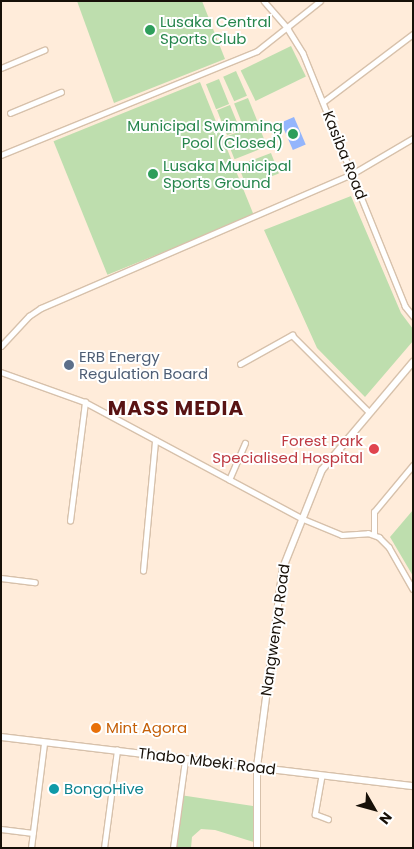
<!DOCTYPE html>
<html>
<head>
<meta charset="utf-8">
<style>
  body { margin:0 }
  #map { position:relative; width:414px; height:849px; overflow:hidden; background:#ffecda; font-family:Poppins,sans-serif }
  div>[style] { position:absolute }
  .green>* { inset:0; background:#bedeae; transform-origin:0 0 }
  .water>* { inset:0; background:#93b5fc; transform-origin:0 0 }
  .roads { filter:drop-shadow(1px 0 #d7c1ab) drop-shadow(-1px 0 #d7c1ab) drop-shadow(0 1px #d7c1ab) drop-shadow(0 -1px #d7c1ab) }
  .minor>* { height:4.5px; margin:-2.25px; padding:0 2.25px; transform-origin:2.25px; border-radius:2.25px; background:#fff }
  .major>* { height:5.5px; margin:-2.75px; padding:0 2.75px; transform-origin:2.75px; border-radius:2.75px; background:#fff }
  .dots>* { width:14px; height:14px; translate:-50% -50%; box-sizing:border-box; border:2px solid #fff; border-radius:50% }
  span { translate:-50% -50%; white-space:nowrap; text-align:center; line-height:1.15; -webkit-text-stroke:4px #fff; paint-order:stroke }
  .leisure-label { font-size:15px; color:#27864d }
  .left { translate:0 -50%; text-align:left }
  .right { translate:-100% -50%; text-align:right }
  .street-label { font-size:15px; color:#171008 }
  .service-label { font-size:15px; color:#4e5e75 }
  .health-label { font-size:15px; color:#be3a42 }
  .food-label { font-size:15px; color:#c56008 }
  .culture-label { font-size:15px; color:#0d838f }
  .district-label { font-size:20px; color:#581313; font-weight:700; letter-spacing:1px }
  .frame { position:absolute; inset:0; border:2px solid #171008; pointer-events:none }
  .north { position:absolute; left:349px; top:784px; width:50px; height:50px; -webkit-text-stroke:4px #fff; paint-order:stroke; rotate:128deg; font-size:14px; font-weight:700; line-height:20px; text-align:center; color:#171008 }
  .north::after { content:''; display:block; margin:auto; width:18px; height:22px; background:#171008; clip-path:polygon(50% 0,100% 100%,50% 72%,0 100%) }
</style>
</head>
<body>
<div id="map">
  <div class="green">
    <div style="clip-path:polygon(77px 1px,202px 1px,225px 59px,114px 103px)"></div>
    <div style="left:291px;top:46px;width:34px;height:56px;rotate:64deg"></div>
    <div style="left:236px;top:71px;width:27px;height:14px;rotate:66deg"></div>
    <div style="left:219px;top:79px;width:27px;height:14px;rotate:68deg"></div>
    <div style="left:200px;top:82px;width:144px;height:158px;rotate:68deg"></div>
    <div style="left:248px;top:98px;width:27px;height:15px;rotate:68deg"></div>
    <div style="left:230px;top:105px;width:27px;height:14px;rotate:68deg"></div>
    <div style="left:258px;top:124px;width:24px;height:35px;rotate:68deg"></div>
    <div style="left:271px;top:153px;width:22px;height:35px;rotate:69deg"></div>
    <div style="clip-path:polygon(351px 196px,401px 313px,413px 329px,413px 341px,365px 397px,317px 348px,264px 230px)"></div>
    <div style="clip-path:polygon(413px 510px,413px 576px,390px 537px)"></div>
    <div style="clip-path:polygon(180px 795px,253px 806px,257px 843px,215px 830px,201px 829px,192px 837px,191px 848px,174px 848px)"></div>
  </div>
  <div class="water">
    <div style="left:294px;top:117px;width:30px;height:14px;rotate:67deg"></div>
  </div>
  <div class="roads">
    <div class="minor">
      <div style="left:264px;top:1px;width:37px;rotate:49deg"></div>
      <div style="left:288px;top:29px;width:28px;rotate:58deg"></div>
      <div style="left:303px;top:53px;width:273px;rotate:68deg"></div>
      <div style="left:405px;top:306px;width:13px;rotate:51deg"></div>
      <div style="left:1px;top:68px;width:47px;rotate:-22.7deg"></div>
      <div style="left:323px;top:102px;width:113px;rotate:-37.1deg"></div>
      <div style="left:10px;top:113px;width:55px;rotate:-22.4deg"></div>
      <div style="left:1px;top:155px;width:276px;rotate:-22.1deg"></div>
      <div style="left:257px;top:51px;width:80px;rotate:-38.4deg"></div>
      <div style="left:1px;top:346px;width:41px;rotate:-47deg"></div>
      <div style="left:29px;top:316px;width:14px;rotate:-34deg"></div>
      <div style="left:41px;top:308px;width:339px;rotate:-23.3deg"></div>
      <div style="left:352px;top:174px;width:71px;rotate:-30.5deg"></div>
      <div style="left:240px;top:364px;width:60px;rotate:-29.1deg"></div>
      <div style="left:292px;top:335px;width:109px;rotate:45deg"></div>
      <div style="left:1px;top:372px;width:89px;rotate:19.7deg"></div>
      <div style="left:85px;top:402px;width:245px;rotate:28.2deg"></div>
      <div style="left:301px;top:518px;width:44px;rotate:22.5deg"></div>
      <div style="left:342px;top:535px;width:26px;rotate:-4deg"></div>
      <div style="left:368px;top:533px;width:12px;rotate:20deg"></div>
      <div style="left:379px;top:537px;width:14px;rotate:45deg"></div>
      <div style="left:389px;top:547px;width:48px;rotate:60.3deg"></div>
      <div style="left:229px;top:480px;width:40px;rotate:-66.6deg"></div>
      <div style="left:70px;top:521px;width:120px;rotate:-82.8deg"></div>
      <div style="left:374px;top:534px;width:22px;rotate:-90deg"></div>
      <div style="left:374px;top:512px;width:61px;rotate:-50.3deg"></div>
      <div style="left:143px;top:571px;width:131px;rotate:-84.7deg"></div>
      <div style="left:1px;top:578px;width:34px;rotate:7deg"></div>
      <div style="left:322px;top:776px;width:39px;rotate:100deg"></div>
      <div style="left:315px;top:814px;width:14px;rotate:21deg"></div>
      <div style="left:1px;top:829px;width:32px;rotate:7deg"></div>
      <div style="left:31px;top:848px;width:106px;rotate:-82.9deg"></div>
      <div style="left:104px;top:848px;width:99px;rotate:-82.4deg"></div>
      <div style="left:173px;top:848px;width:89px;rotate:-82.2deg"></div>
    </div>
    <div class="major">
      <div style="left:1px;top:737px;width:415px;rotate:6.8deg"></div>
      <div style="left:257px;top:848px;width:81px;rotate:-90deg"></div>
      <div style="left:257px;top:767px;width:201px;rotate:-82.6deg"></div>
      <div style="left:283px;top:568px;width:105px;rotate:-68.3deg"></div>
      <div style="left:322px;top:470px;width:141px;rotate:-49.9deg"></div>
    </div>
  </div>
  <div class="dots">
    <div style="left:150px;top:30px;background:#2e9e5b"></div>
    <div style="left:293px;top:134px;background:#2e9e5b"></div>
    <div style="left:153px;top:174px;background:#2e9e5b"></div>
    <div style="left:69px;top:365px;background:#5c6f8a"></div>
    <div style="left:374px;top:449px;background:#e0444e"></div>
    <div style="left:96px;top:728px;background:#e8710a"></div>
    <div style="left:54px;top:789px;background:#0f9aa8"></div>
  </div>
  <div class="leisure-label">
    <span class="left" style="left:160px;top:30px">Lusaka Central<br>Sports Club</span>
    <span class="right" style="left:283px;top:134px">Municipal Swimming<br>Pool (Closed)</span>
    <span class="left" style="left:163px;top:174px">Lusaka Municipal<br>Sports Ground</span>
  </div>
  <div class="street-label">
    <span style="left:345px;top:155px;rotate:68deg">Kasiba Road</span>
    <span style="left:275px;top:630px;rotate:-82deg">Nangwenya Road</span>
    <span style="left:207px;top:761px;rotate:7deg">Thabo Mbeki Road</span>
  </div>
  <div class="service-label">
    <span class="left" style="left:79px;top:365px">ERB Energy<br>Regulation Board</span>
  </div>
  <div class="health-label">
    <span class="right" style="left:363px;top:449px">Forest Park<br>Specialised Hospital</span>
  </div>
  <div class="food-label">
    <span class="left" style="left:106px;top:728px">Mint Agora</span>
  </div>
  <div class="culture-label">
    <span class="left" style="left:64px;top:789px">BongoHive</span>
  </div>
  <div class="district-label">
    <span style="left:176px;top:408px">MASS MEDIA</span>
  </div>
  <div class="frame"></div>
  <div class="north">N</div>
</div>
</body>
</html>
